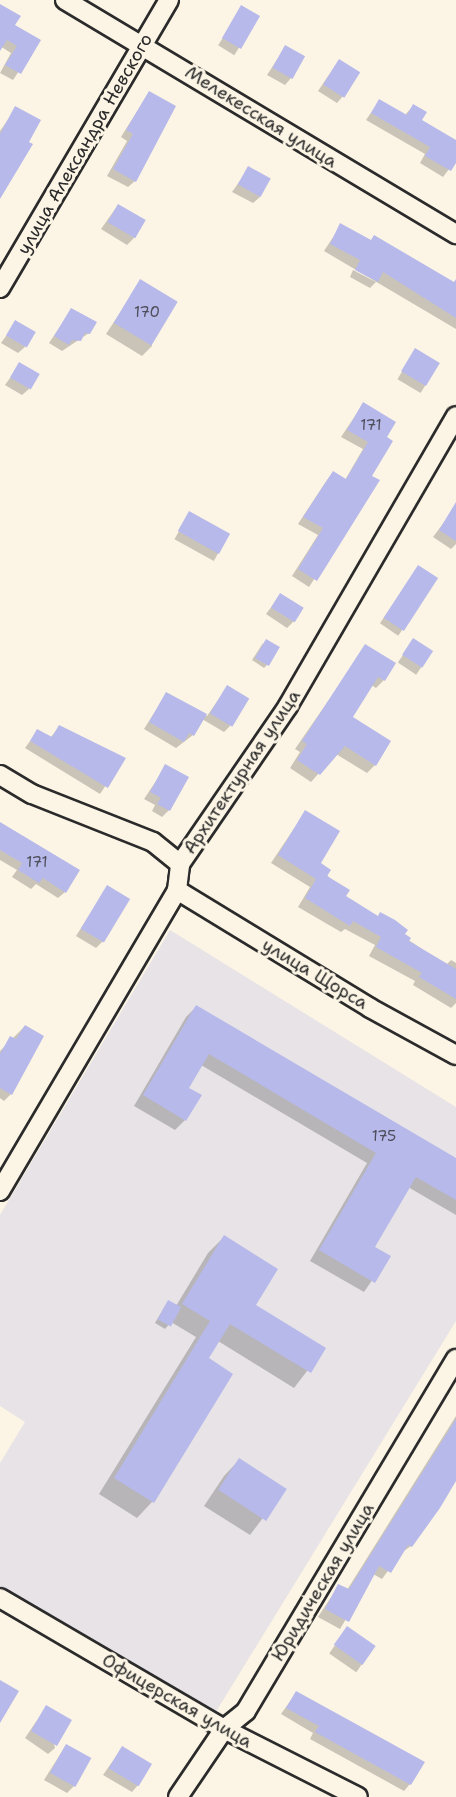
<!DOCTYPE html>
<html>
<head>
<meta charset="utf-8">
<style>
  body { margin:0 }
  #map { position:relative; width:456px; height:1797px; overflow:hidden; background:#fcf5e5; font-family:"Shantell Sans",sans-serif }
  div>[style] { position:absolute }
  .built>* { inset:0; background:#e7e3e7 }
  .shadow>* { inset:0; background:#0003; transform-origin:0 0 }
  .building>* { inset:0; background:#b7b9eb; transform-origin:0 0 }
  .roads { filter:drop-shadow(2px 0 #2b2b2b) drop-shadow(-2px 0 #2b2b2b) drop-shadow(0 2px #2b2b2b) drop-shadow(0 -2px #2b2b2b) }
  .minor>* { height:18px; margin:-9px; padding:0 9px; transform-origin:9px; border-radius:9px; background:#fcf5e5 }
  span { translate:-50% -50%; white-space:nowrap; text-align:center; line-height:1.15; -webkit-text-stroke:6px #fcf5e5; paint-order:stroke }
  .number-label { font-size:15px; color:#4e4e5b }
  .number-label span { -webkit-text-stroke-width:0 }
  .street-label { font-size:18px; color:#2b2b2b }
</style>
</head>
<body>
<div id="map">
  <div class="built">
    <div style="clip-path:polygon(170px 930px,456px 1107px,456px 1321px,214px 1715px,0 1594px,0 1463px,25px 1422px,0 1406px,0 1215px)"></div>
  </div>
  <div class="shadow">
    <div style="clip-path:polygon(0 6px,13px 26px,39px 41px,13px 80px,0 73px,11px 53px,0 46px)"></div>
    <div style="left:242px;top:7px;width:19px;height:45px;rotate:32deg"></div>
    <div style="clip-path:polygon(286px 46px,291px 78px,285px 85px,267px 75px)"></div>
    <div style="clip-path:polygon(339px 60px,343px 96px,337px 103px,318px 91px)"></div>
    <div style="clip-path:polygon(149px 92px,135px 181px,128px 187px,107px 176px,127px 141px,121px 137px)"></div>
    <div style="clip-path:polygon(379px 101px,405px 115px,413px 106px,420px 120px,456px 142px,456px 160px,443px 177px,420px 163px,425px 154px,366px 120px)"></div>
    <div style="clip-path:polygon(16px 108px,0 172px,0 131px)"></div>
    <div style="clip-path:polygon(249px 168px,260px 197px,253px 203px,232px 192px)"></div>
    <div style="clip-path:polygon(118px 205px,134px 238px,127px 245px,101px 229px)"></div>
    <div style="clip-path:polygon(341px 225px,454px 283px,456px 281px,456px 329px,324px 251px)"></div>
    <div style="clip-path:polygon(353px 270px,376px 282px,370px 288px,350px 277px)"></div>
    <div style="clip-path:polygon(141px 281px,152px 346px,142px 356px,106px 334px)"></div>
    <div style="clip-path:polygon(72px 309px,89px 333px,62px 351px,49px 343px)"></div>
    <div style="clip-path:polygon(16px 322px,25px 347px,18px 353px,1px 343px)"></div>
    <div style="left:415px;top:350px;width:27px;height:34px;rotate:31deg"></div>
    <div style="clip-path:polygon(20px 364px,29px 389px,22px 395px,5px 385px)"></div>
    <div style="clip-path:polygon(363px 404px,385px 437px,370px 476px,378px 481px,309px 587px,292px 576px,318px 535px,298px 524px,327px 480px,333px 473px,345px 480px,363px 449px,341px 437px)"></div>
    <div style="left:189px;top:513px;width:45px;height:30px;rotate:29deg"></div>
    <div style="clip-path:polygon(451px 513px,456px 516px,456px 544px,451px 549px,433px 537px)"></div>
    <div style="left:418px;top:567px;width:22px;height:68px;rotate:34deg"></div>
    <div style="clip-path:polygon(281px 594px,294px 621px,287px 628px,266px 614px)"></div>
    <div style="left:413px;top:640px;width:22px;height:27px;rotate:34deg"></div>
    <div style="clip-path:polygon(263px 643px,267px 665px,264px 668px,252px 660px)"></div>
    <div style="clip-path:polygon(366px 646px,384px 680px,376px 688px,371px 685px,351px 717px,375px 765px,367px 773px,336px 754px,311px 782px,290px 768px,300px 752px,295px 749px)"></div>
    <div style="clip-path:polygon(227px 687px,230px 726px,224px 732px,202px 719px,193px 735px,176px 748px,144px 729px,166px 694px,207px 716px)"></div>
    <div style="clip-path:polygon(60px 726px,124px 758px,100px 794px,25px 748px,38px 730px,50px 738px)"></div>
    <div style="clip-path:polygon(166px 766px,169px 810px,162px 817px,152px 811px,155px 805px,144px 799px)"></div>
    <div style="clip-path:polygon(305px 812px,318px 863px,344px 897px,446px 965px,451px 960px,456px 963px,456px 1003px,451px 1008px,413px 985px,415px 981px,369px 956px,375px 945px,345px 929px,341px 932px,298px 907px,310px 887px,271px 863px)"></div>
    <div style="clip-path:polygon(0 824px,65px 892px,58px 898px,36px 884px,31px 889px,12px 877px,17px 870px,0 860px)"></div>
    <div style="clip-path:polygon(107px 887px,103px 941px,96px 948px,76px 936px)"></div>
    <div style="clip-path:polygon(196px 1007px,456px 1160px,456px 1215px,408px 1187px,373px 1247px,389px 1256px,364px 1292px,310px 1261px,367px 1163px,201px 1065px,187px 1088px,185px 1120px,175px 1130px,134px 1106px,186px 1017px)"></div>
    <div style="clip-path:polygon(25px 1026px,11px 1094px,4px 1101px,0 1098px,0 1051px)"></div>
    <div style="clip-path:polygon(224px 1237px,254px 1305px,324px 1349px,294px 1388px,218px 1341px,206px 1359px,152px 1502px,137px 1518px,99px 1494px,196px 1337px,171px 1322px,165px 1329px,155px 1323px,166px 1304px,176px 1306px,208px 1253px)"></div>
    <div style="clip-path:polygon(456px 1416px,456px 1476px,411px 1546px,401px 1553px,382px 1579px,373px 1574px,340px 1629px,318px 1617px,339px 1585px,347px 1590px)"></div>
    <div style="clip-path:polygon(239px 1460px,285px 1489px,250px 1535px,204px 1506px,224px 1476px)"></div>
    <div style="left:347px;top:1628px;width:33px;height:31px;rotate:35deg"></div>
    <div style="clip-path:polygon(296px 1693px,423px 1762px,410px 1784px,404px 1791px,310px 1739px,313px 1733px,281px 1714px)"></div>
    <div style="clip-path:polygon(46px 1707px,55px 1748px,48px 1754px,25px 1738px)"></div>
    <div style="clip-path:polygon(66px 1745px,74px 1786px,67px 1793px,44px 1780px)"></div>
    <div style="clip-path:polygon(122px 1748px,138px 1785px,132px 1792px,103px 1775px)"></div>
  </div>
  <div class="building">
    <div style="clip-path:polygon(0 4px,21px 16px,15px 25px,41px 40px,21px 74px,5px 65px,17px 46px,7px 40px,0 51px)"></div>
    <div style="left:241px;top:5px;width:22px;height:38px;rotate:30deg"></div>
    <div style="left:285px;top:45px;width:23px;height:26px;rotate:29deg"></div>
    <div style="left:339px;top:59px;width:25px;height:30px;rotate:32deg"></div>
    <div style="clip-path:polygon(149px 91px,176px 106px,136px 182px,113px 169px,133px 134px,126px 130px)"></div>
    <div style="clip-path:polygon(379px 99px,407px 115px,413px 104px,427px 112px,422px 120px,456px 140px,456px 163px,451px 171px,425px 156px,430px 147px,371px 113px)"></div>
    <div style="clip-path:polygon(15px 106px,41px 120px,29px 142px,33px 144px,0 199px,0 134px)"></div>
    <div style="left:248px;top:166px;width:26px;height:21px;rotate:29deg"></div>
    <div style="left:118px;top:204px;width:32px;height:21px;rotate:30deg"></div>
    <div style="clip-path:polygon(340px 223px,371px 240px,374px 235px,454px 282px,456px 279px,456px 318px,383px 272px,378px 282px,355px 270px,360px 260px,330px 244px)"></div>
    <div style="left:140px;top:279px;width:44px;height:51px;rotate:31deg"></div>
    <div style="clip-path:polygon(71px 308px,97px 322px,90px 334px,85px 333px,81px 341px,72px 340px,69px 345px,54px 336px)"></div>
    <div style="left:15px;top:320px;width:24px;height:18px;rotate:30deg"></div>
    <div style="left:415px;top:348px;width:29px;height:27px;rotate:31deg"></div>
    <div style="left:19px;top:362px;width:24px;height:18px;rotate:30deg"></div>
    <div style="clip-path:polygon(363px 402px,396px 422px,387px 437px,393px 441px,372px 476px,380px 480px,317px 581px,298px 569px,323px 528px,303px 517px,333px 471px,346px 479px,368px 442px,347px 430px)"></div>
    <div style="clip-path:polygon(456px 502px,456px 541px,439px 530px)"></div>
    <div style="left:189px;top:511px;width:47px;height:23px;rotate:29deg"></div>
    <div style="left:418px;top:565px;width:24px;height:63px;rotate:33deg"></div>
    <div style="left:280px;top:593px;width:28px;height:17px;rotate:32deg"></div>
    <div style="left:413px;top:638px;width:24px;height:20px;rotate:33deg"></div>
    <div style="left:266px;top:639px;width:16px;height:22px;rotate:30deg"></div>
    <div style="clip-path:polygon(365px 644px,396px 663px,385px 681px,378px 677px,353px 717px,391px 741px,376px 766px,345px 746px,320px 775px,297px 760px,307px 744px,302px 741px)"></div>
    <div style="left:227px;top:685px;width:26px;height:33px;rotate:31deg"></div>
    <div style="clip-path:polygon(166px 692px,207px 714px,194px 736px,189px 733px,184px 742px,149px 722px)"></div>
    <div style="clip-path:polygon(59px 725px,126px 758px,108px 788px,30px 741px,37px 729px,52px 737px)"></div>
    <div style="clip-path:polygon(165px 764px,189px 777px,170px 811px,157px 804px,161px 798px,150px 792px)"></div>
    <div style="clip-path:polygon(305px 810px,340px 831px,321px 863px,331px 870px,327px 876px,350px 890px,346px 896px,378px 916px,380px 912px,395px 920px,408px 930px,405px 934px,411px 938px,409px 941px,456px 969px,456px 999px,419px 977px,422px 973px,376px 947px,381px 937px,353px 921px,350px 926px,305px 898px,316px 879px,278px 855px)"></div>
    <div style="clip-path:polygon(0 822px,80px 870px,66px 893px,43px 878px,39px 883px,18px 870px,22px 863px,0 850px)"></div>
    <div style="left:107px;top:885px;width:27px;height:51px;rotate:31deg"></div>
    <div style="clip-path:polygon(196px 1005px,456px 1158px,456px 1200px,416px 1177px,375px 1247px,391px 1256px,375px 1283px,319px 1250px,376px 1153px,209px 1054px,189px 1088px,202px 1095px,186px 1121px,143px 1095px)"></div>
    <div style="clip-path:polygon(25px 1025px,44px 1036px,12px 1095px,0 1088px,0 1054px,10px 1036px,16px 1039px)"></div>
    <div style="clip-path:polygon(224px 1235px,278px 1269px,256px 1305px,326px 1348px,311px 1373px,230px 1324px,209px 1358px,233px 1374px,154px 1503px,114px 1478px,210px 1321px,182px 1304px)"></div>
    <div style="left:168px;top:1300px;width:15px;height:22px;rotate:28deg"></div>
    <div style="clip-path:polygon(456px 1419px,456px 1481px,440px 1508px,412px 1547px,408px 1545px,391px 1573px,379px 1566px,349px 1622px,325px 1609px,338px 1584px,349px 1589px)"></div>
    <div style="left:239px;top:1458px;width:57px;height:38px;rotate:33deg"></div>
    <div style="left:347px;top:1626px;width:35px;height:23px;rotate:35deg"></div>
    <div style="clip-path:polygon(0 1680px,19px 1691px,0 1723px)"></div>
    <div style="clip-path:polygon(296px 1691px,425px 1762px,411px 1785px,315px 1732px,319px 1726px,286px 1708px)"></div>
    <div style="left:46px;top:1705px;width:30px;height:30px;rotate:30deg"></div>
    <div style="left:66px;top:1744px;width:29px;height:33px;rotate:29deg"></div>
    <div style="left:122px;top:1746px;width:35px;height:26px;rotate:31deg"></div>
  </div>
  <div class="roads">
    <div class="minor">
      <div style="left:65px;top:0;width:456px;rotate:30.9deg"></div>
      <div style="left:0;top:288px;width:334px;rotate:-59.6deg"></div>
      <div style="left:0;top:775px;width:37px;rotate:31deg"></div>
      <div style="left:32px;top:794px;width:130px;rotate:21.6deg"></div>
      <div style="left:153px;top:842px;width:35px;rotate:39deg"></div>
      <div style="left:177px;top:890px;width:226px;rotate:31.4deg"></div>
      <div style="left:370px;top:1008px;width:98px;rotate:28.7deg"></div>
      <div style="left:0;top:1191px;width:349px;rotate:-59.5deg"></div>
      <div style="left:177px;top:890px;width:26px;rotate:-83deg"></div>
      <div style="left:180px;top:864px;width:191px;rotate:-55.6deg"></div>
      <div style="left:288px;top:706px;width:335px;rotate:-59.9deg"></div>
      <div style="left:0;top:1598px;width:259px;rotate:30.3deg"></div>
      <div style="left:224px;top:1729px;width:150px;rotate:26.9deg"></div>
      <div style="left:178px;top:1797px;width:82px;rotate:-55.9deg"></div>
      <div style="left:224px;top:1729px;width:28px;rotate:-39deg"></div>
      <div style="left:246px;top:1711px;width:410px;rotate:-59.2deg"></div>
    </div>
  </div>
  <div class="number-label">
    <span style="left:147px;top:313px">170</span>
    <span style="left:371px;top:426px">171</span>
    <span style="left:37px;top:863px">171</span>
    <span style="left:384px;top:1137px">175</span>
  </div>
  <div class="street-label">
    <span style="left:261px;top:117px;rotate:32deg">Мелекесская улица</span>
    <span style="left:85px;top:144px;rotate:-60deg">улица Александра Невского</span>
    <span style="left:242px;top:772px;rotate:-56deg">Архитектурная улица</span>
    <span style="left:315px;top:974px;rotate:31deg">улица Щорса</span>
    <span style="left:323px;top:1582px;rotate:-59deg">Юридическая улица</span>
    <span style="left:177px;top:1701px;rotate:30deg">Офицерская улица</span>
  </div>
</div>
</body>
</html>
